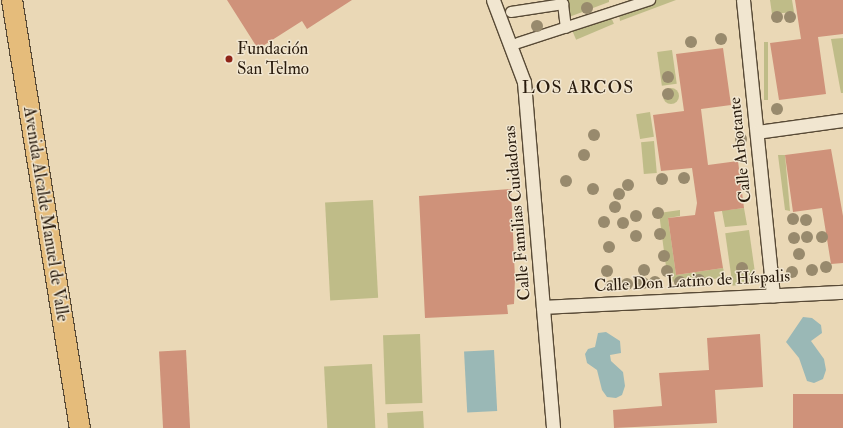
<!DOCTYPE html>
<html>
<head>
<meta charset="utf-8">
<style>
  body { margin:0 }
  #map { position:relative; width:843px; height:428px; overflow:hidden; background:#ead8b6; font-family:"IM FELL Double Pica",serif }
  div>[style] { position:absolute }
  .green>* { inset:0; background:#bfbc88; transform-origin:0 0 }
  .round { border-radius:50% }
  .water>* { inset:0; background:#9ab8b6; transform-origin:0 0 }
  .building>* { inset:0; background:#cf927a; transform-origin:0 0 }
  .roads { filter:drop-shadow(1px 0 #584a36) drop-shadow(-1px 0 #584a36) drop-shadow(0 1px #584a36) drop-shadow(0 -1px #584a36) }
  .pedestrian>* { height:10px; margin:-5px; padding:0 5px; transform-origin:5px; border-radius:5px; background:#f1e6d0 }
  .minor>* { height:13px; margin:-6.5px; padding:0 6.5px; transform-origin:6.5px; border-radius:6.5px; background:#f1e6d0 }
  .primary>* { height:20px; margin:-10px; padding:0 10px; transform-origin:10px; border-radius:10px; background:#e5bc7b }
  .trees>* { width:12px; height:12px; margin:-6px; border-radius:50%; background:#988a6d }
  .dots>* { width:11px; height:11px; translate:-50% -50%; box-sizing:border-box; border:2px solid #f1e6d0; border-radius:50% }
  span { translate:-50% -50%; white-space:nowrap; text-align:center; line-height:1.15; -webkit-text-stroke:3px #f1e6d0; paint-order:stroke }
  .poi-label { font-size:17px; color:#281a0c }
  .left { translate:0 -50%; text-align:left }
  .street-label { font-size:17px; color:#281a0c }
  .neighbourhood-label { font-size:18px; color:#281a0c; letter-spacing:1px }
</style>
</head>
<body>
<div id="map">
  <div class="green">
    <div style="clip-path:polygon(566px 0,609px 0,609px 2px,569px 17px)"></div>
    <div style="clip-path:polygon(630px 0,676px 0,620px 21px,618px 5px)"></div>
    <div style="clip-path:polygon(770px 0,792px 0,794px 12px,772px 14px)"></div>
    <div style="left:608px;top:10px;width:15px;height:41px;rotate:67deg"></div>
    <div style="clip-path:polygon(843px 38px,843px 93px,841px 93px,831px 39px)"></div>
    <div style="left:764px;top:42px;width:4px;height:58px"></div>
    <div style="left:672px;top:50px;width:34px;height:15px;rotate:82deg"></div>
    <div class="round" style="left:663px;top:88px;width:16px;height:16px"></div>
    <div style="left:650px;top:112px;width:25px;height:14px;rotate:81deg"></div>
    <div style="left:654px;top:141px;width:32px;height:13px;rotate:85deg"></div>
    <div style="clip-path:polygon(778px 155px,785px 155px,790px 211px,785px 210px)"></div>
    <div style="left:373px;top:200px;width:98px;height:48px;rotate:87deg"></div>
    <div style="clip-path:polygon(721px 206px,728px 210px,744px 208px,747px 225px,725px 227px)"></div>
    <div style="clip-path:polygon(680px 210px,680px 216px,668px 218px,676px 275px,723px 268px,726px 278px,668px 282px,659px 213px)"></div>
    <div style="left:749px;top:230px;width:53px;height:24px;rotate:82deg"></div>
    <div style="left:420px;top:334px;width:69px;height:37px;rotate:88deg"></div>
    <div style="left:372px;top:364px;width:64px;height:48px;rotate:87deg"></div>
    <div style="left:423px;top:411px;width:17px;height:36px;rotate:87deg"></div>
  </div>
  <div class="water">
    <div style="clip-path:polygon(803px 317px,812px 318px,821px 325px,822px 333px,811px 341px,824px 359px,826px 370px,823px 379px,814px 383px,807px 381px,799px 358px,786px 342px)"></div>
    <div style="clip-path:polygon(606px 332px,620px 341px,621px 353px,610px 355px,611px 361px,623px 372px,625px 386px,622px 395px,616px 398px,607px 397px,602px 390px,597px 370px,587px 363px,585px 354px,588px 349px,595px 347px,598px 333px)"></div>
    <div style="left:494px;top:350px;width:61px;height:30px;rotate:87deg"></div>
  </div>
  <div class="building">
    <div style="clip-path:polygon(227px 0,352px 0,307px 29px,302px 21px,258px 49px)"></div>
    <div style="clip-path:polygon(795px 0,843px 0,843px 34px,818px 37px,826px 94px,779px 100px,770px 43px,801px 39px)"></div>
    <div style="clip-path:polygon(723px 48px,731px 105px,701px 109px,708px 165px,738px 161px,744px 208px,714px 212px,723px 268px,676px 275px,668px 218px,695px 215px,697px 203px,692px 168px,661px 171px,653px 115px,684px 111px,676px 54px)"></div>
    <div style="clip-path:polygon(831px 149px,843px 216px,843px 263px,831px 264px,822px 208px,793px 212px,785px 155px)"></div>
    <div style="clip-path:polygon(511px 189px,515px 279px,514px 304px,507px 305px,508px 314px,425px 318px,419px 196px)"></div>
    <div style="clip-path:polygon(760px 334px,763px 387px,715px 390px,717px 423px,614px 428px,613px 410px,662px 406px,659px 373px,709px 370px,707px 338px)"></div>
    <div style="left:186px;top:350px;width:78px;height:27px;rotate:87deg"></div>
    <div style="left:843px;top:394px;width:34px;height:50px;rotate:90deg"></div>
  </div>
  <div class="roads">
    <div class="pedestrian">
      <div style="left:511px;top:12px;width:53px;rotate:-8.7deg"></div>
      <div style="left:563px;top:4px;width:24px;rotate:83deg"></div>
      <div style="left:518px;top:43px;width:139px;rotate:-18deg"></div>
    </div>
    <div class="minor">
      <div style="left:493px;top:0;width:88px;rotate:69.3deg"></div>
      <div style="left:524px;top:82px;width:347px;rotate:85.2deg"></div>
      <div style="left:743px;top:0;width:297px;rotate:84.2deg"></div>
      <div style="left:757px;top:132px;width:87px;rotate:-7.9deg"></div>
      <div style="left:543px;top:307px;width:300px;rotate:-2.9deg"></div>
    </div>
    <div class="primary">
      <div style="left:12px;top:0;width:433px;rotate:81deg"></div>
    </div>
  </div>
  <div class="trees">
    <div style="left:587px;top:8px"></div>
    <div style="left:777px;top:17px"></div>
    <div style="left:790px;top:17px"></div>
    <div style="left:537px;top:26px"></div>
    <div style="left:721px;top:39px"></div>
    <div style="left:691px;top:42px"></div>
    <div style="left:668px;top:77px"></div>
    <div style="left:668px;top:94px"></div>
    <div style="left:777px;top:109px"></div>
    <div style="left:594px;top:135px"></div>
    <div style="left:741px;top:139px"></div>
    <div style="left:584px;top:155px"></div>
    <div style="left:684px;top:178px"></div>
    <div style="left:662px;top:179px"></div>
    <div style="left:566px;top:181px"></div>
    <div style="left:628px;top:185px"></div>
    <div style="left:593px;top:189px"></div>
    <div style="left:619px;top:194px"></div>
    <div style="left:615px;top:207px"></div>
    <div style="left:658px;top:213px"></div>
    <div style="left:636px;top:216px"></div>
    <div style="left:793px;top:219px"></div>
    <div style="left:806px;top:220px"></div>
    <div style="left:604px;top:222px"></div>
    <div style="left:623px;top:223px"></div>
    <div style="left:660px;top:234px"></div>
    <div style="left:636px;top:236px"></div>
    <div style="left:807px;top:237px"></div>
    <div style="left:822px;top:237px"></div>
    <div style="left:794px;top:238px"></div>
    <div style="left:609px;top:247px"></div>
    <div style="left:799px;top:254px"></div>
    <div style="left:664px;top:256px"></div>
    <div style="left:826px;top:267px"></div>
    <div style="left:742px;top:268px"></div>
    <div style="left:644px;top:270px"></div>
    <div style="left:812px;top:270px"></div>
    <div style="left:607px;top:271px"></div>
    <div style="left:667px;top:271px"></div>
    <div style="left:792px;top:272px"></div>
    <div style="left:699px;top:280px"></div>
    <div style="left:655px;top:282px"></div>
    <div style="left:680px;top:282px"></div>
    <div style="left:643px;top:283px"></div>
    <div style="left:627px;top:284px"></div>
    <div style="left:611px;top:286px"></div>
  </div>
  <div class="dots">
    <div style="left:229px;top:59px;background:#8f2418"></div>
  </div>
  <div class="poi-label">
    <span class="left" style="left:237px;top:59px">Fundación<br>San Telmo</span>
  </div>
  <div class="street-label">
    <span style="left:740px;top:150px;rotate:-96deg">Calle Arbotante</span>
    <span style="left:517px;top:213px;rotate:-95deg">Calle Familias Cuidadoras</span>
    <span style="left:46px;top:214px;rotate:81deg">Avenida Alcalde Manuel de Valle</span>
    <span style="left:692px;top:281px;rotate:-3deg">Calle Don Latino de Híspalis</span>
  </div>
  <div class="neighbourhood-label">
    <span style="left:578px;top:88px">LOS ARCOS</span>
  </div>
</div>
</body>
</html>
